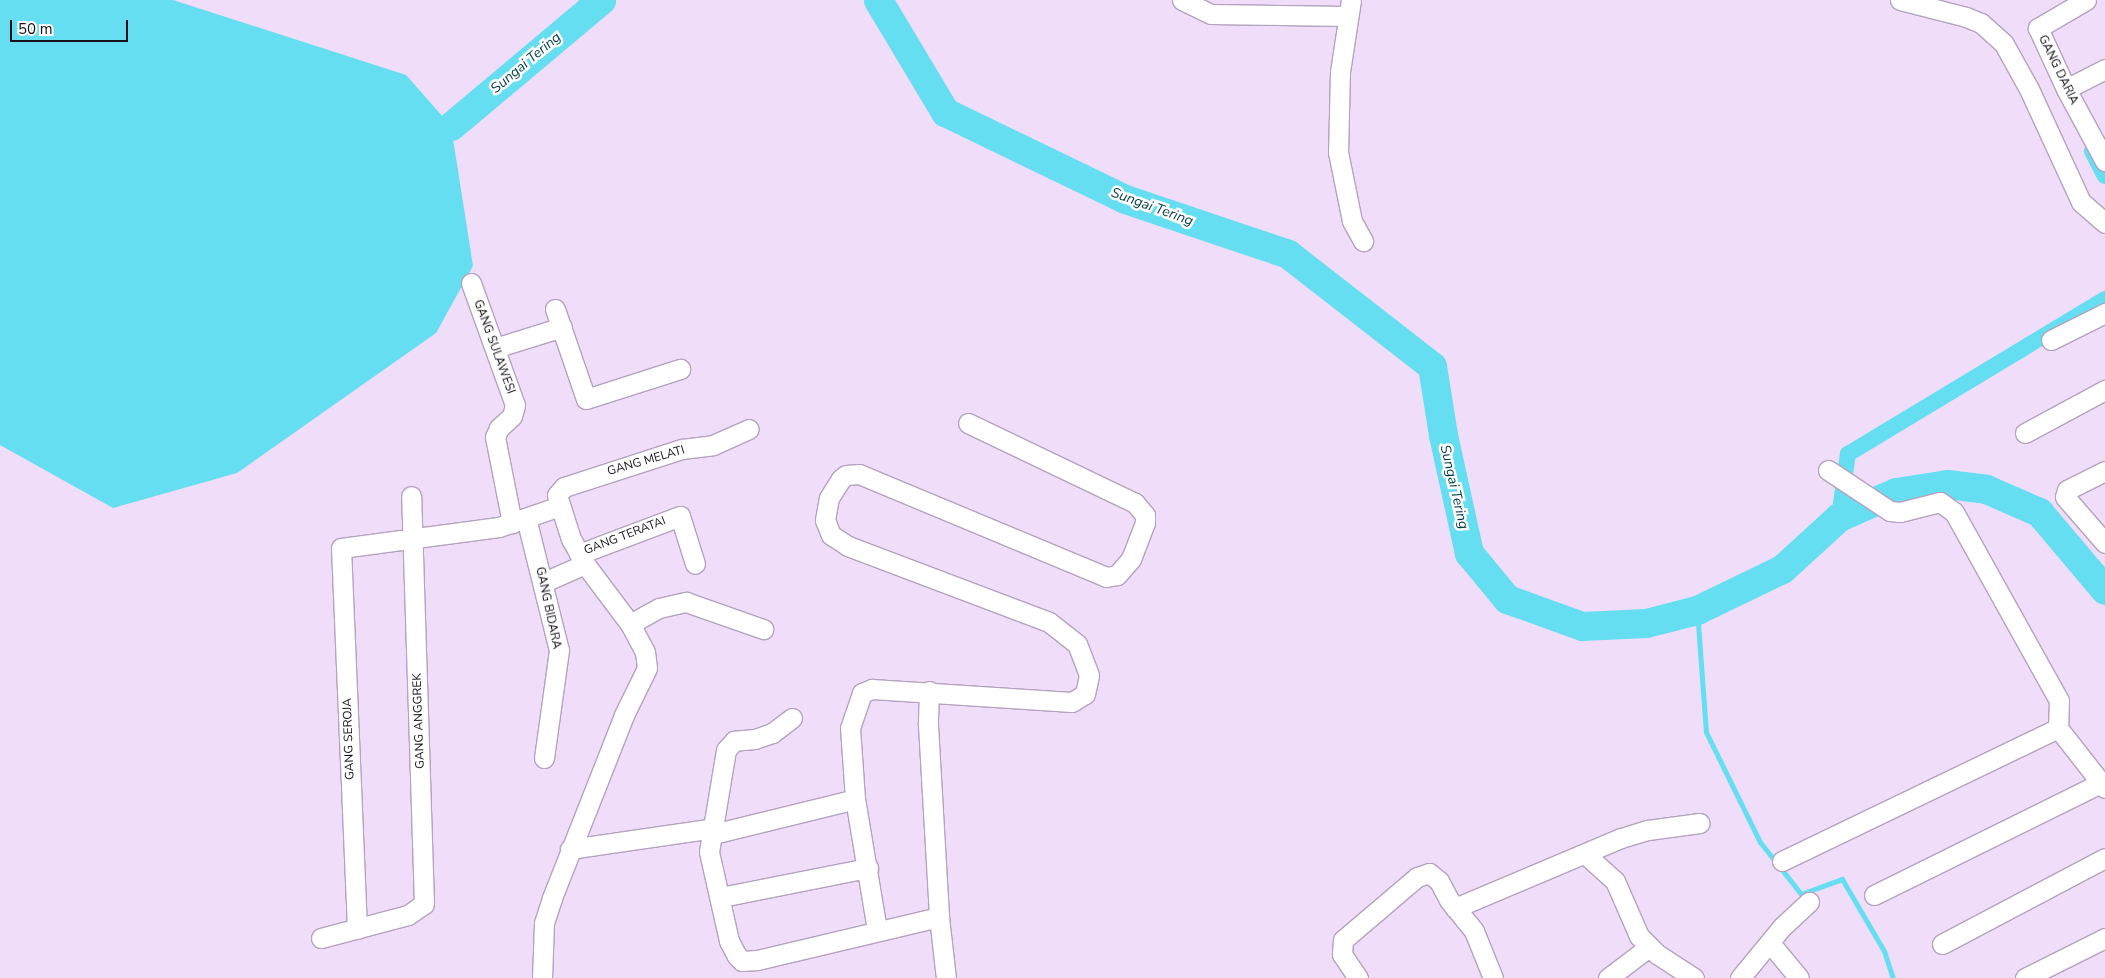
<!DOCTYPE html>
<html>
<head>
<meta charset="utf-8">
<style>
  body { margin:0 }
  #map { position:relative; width:2105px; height:978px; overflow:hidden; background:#f0ddf9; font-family:"Nunito Sans",sans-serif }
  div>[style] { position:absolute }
  .water>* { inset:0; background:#65def1 }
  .stream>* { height:5px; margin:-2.5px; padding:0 2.5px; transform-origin:2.5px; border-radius:2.5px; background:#65def1 }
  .canal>* { height:16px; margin:-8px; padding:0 8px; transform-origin:8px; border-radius:8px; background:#65def1 }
  .river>* { height:29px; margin:-14.5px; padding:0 14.5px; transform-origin:14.5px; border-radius:14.5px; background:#65def1 }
  .roads { filter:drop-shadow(1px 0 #b4a2be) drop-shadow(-1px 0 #b4a2be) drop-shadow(0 1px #b4a2be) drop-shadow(0 -1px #b4a2be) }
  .street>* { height:19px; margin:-9.5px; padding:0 9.5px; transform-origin:9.5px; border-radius:9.5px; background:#fff }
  span { translate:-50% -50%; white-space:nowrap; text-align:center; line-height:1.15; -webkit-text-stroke:5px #fff; paint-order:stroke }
  .street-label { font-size:12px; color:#161019 }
  .water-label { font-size:14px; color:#003b43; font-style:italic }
  .scale { position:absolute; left:10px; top:20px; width:118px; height:22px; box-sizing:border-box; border:2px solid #161019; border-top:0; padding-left:6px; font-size:15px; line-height:18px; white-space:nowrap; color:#161019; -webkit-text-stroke:4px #fff; paint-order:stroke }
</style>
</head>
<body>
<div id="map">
  <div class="water">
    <div style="clip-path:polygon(0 0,173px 0,406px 75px,451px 126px,473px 266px,436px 333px,237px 473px,113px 508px,0 445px)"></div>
  </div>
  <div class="stream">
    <div style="left:1697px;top:610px;width:122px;rotate:85.8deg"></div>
    <div style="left:1706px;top:732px;width:123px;rotate:63.9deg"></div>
    <div style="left:1760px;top:842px;width:66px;rotate:51.7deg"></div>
    <div style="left:1801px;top:894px;width:44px;rotate:-20.1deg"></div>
    <div style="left:1842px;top:879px;width:83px;rotate:59.7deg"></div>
    <div style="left:1884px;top:951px;width:28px;rotate:72deg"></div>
  </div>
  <div class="canal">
    <div style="left:2092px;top:151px;width:28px;rotate:63deg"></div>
    <div style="left:1839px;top:517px;width:64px;rotate:-81.9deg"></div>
    <div style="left:1848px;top:454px;width:300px;rotate:-31.1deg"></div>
  </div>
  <div class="river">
    <div style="left:878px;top:0;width:131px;rotate:59.1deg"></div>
    <div style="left:945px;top:112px;width:200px;rotate:25.8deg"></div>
    <div style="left:1125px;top:199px;width:172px;rotate:18.6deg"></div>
    <div style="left:1288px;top:254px;width:182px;rotate:37.9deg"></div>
    <div style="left:1432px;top:366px;width:70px;rotate:80.9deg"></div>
    <div style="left:1443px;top:435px;width:121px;rotate:77.6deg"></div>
    <div style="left:1469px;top:553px;width:60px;rotate:50.4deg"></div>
    <div style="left:1507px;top:599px;width:80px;rotate:19.8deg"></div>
    <div style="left:1582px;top:626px;width:64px;rotate:-2.7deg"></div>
    <div style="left:1646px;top:623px;width:53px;rotate:-14.3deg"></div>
    <div style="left:1697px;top:610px;width:94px;rotate:-25.8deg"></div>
    <div style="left:1782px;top:569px;width:77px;rotate:-42.4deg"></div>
    <div style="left:1839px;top:517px;width:62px;rotate:-23.7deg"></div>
    <div style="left:1896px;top:492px;width:52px;rotate:-8.9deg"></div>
    <div style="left:1947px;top:484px;width:39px;rotate:7deg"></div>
    <div style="left:1986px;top:489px;width:58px;rotate:23.5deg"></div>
    <div style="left:2039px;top:512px;width:102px;rotate:49.8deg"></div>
    <div style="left:451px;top:126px;width:196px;rotate:-40deg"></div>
  </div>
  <div class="roads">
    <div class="street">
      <div style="left:1182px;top:0;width:32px;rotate:26deg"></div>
      <div style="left:1211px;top:14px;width:136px;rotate:0.8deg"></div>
      <div style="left:1351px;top:0;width:73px;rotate:98.7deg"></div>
      <div style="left:1340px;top:72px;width:80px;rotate:91.4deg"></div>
      <div style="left:1338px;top:152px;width:70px;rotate:78.5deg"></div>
      <div style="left:1352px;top:221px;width:23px;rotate:61deg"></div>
      <div style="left:1900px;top:0;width:68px;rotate:14.4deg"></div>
      <div style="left:1966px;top:17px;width:16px;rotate:22deg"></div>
      <div style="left:1981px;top:23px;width:31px;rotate:42deg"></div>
      <div style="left:2004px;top:44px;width:51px;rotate:60.9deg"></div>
      <div style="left:2029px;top:89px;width:124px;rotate:65.3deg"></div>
      <div style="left:2081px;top:202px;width:32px;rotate:41deg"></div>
      <div style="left:2086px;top:0;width:56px;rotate:149.7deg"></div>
      <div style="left:2038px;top:28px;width:67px;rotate:65.3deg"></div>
      <div style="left:2066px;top:89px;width:82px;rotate:61.6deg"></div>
      <div style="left:2066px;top:89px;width:44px;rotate:-27.1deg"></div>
      <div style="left:471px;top:283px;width:130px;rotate:70.2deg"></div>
      <div style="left:515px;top:405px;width:11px;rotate:105deg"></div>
      <div style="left:512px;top:416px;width:18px;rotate:137deg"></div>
      <div style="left:499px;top:428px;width:10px;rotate:114deg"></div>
      <div style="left:495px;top:437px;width:88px;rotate:78.8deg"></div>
      <div style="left:555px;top:309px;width:95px;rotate:71deg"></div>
      <div style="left:586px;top:399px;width:99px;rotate:-17.7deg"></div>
      <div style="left:2051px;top:340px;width:60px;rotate:-26.6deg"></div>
      <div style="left:495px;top:348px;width:70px;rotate:-17.4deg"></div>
      <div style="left:2025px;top:433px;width:91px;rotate:-28.3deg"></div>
      <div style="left:1828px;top:470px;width:74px;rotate:33.5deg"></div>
      <div style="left:1890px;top:511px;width:10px;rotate:6deg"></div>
      <div style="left:1900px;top:512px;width:41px;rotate:-14deg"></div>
      <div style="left:1940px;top:502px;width:17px;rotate:36deg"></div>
      <div style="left:1954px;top:512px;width:216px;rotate:60.9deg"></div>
      <div style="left:2059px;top:701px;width:27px;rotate:92deg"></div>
      <div style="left:2058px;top:728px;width:76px;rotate:51.9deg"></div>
      <div style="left:2105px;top:471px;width:42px;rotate:153.4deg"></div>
      <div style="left:2067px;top:490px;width:7px;rotate:106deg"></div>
      <div style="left:2065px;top:497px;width:61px;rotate:49deg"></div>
      <div style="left:526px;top:518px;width:136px;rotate:76deg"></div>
      <div style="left:559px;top:650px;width:109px;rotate:97.9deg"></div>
      <div style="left:579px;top:554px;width:108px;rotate:-20.6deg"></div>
      <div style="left:680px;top:516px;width:50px;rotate:72.6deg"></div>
      <div style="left:544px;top:582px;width:45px;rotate:-23.7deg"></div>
      <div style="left:630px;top:624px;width:33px;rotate:-29deg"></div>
      <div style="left:659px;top:608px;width:28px;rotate:-13deg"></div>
      <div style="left:686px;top:602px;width:82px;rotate:19.3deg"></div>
      <div style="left:929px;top:691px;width:34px;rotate:92deg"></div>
      <div style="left:928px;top:725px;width:192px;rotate:86.7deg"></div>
      <div style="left:939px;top:917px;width:61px;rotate:83.5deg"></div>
      <div style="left:792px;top:718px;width:25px;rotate:143deg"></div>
      <div style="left:772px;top:733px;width:18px;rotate:161deg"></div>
      <div style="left:755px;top:739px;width:21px;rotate:175deg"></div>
      <div style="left:734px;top:741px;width:12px;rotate:132deg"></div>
      <div style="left:726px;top:750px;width:103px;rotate:99.5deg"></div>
      <div style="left:709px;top:852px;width:91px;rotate:77.3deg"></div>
      <div style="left:729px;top:941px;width:17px;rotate:62deg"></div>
      <div style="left:737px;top:956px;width:7px;rotate:45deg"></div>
      <div style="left:742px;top:961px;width:15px;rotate:-4deg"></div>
      <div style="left:757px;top:960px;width:187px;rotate:-13.3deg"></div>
      <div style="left:713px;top:834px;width:146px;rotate:-13.8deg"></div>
      <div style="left:570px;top:849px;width:146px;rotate:-8.3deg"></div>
      <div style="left:1585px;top:854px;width:40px;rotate:42deg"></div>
      <div style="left:1615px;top:881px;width:60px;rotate:66.4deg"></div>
      <div style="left:1639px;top:936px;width:25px;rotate:45deg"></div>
      <div style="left:1657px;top:954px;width:44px;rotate:33deg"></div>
      <div style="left:1782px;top:861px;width:306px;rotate:-25.7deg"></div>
      <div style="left:1874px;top:895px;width:258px;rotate:-26.3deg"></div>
      <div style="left:721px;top:897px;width:150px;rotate:-11.2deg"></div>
      <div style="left:1455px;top:908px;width:180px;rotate:-22.9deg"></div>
      <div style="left:1621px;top:838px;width:28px;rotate:-17deg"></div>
      <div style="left:1648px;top:830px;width:52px;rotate:-7.7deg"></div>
      <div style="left:357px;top:929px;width:381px;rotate:-92.4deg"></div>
      <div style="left:341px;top:548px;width:159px;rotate:-7.6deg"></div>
      <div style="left:499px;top:527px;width:65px;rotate:-19deg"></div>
      <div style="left:877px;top:930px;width:133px;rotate:-99.5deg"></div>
      <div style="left:855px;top:799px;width:71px;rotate:-94deg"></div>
      <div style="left:850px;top:728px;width:37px;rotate:-71deg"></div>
      <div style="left:862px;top:693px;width:11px;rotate:-22deg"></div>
      <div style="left:872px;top:689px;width:200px;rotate:3.7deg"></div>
      <div style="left:1072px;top:702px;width:15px;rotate:-32deg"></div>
      <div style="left:1085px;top:694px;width:19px;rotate:-78deg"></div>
      <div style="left:1089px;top:675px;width:33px;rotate:-111deg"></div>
      <div style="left:1077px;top:644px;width:36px;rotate:-142deg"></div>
      <div style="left:1049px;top:622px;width:215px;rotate:-159.3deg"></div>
      <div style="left:848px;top:546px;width:20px;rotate:-147deg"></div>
      <div style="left:831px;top:535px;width:16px;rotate:-112deg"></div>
      <div style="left:825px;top:520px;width:22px;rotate:-80deg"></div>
      <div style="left:829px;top:498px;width:22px;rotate:-58deg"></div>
      <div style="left:841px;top:479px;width:6px;rotate:-39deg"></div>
      <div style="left:846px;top:475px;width:13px;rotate:-4deg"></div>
      <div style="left:859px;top:474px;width:268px;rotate:22.6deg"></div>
      <div style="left:1106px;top:577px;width:11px;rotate:-10deg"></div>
      <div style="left:1117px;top:575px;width:21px;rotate:-49deg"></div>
      <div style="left:1131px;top:559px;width:39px;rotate:-69deg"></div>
      <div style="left:1145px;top:523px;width:8px;rotate:-90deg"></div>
      <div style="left:1145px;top:515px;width:16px;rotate:-130deg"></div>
      <div style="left:1135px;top:503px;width:185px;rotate:-154.4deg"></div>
      <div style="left:321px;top:938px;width:90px;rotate:-14.8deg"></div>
      <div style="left:408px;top:915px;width:19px;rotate:-35deg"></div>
      <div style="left:424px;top:904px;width:408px;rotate:-91.8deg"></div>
      <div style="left:1770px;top:943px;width:45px;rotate:50.4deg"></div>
      <div style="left:1942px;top:944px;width:184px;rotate:-27.8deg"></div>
      <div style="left:542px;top:978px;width:55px;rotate:-87.9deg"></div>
      <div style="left:544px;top:923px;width:26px;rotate:-72deg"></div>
      <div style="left:552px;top:898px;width:197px;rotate:-68.5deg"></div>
      <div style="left:624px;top:715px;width:52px;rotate:-63.9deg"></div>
      <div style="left:647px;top:668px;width:16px;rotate:-97deg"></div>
      <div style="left:645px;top:652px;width:32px;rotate:-118deg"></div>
      <div style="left:630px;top:624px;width:75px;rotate:-126.9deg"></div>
      <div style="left:585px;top:564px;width:29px;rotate:-119deg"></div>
      <div style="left:571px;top:539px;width:46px;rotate:-107.7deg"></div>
      <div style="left:557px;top:495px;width:11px;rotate:-49deg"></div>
      <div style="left:564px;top:487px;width:124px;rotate:-17.9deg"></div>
      <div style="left:682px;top:449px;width:31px;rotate:-7deg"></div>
      <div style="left:713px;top:445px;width:39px;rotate:-24deg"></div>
      <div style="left:1358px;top:978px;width:29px;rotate:-124deg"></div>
      <div style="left:1342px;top:954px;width:14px;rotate:-86deg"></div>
      <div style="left:1343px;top:940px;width:97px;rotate:-40.4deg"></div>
      <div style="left:1417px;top:877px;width:13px;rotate:-18deg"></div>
      <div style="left:1429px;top:873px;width:13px;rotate:39deg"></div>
      <div style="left:1439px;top:881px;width:21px;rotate:62deg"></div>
      <div style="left:1449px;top:900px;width:40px;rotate:51deg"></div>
      <div style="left:1474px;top:931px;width:51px;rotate:68deg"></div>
      <div style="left:1608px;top:978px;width:51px;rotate:-37.1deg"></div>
      <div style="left:1740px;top:978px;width:66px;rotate:-50.5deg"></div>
      <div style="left:1782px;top:927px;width:37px;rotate:-43deg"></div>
      <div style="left:2025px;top:978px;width:89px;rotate:-26.6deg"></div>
    </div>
  </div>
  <div class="street-label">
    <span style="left:2058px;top:70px;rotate:64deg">GANG DARIA</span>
    <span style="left:494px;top:347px;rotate:70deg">GANG SULAWESI</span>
    <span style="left:646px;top:461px;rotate:-16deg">GANG MELATI</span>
    <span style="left:625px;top:536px;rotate:-21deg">GANG TERATAI</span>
    <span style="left:548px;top:608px;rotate:78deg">GANG BIDARA</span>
    <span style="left:419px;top:721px;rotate:-92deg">GANG ANGGREK</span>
    <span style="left:349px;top:739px;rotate:-92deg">GANG SEROJA</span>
  </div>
  <div class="water-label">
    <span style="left:526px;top:63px;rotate:-40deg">Sungai Tering</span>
    <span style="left:1152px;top:207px;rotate:20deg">Sungai Tering</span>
    <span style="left:1454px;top:487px;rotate:77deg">Sungai Tering</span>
  </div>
  <div class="scale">50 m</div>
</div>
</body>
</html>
